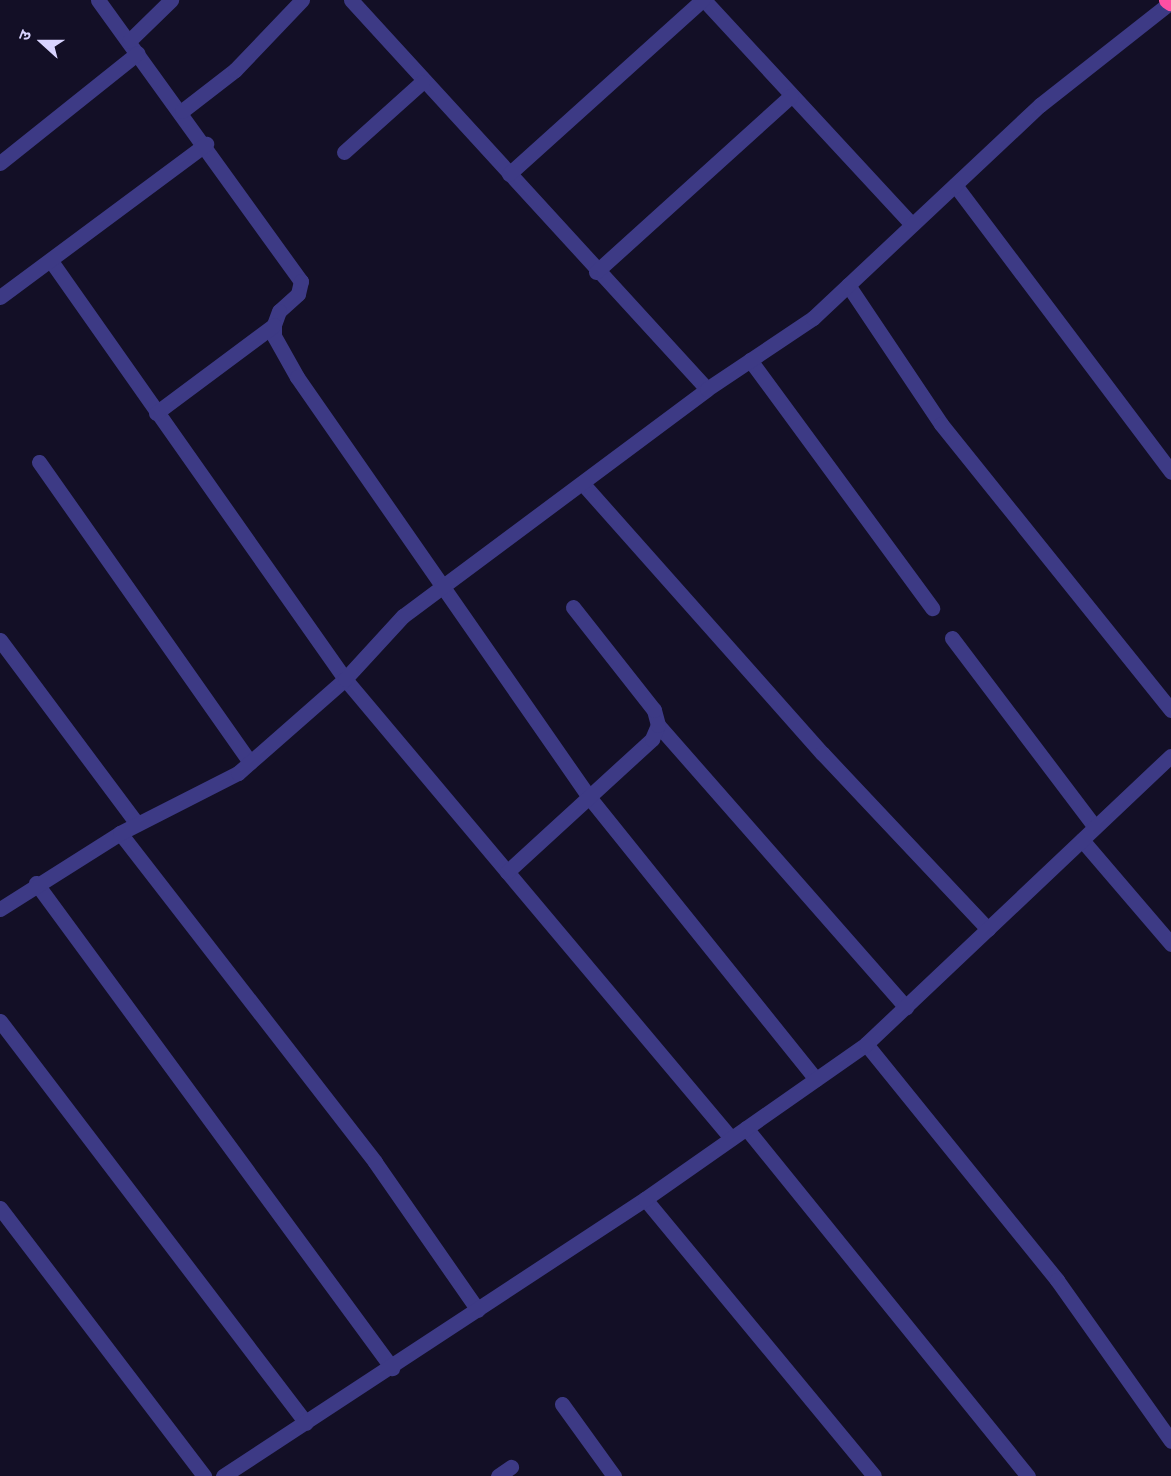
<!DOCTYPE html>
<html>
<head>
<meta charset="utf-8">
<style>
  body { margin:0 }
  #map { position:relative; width:1171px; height:1476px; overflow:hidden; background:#130f26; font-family:Rubik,"Noto Sans Devanagari",sans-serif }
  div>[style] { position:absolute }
  .minor>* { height:15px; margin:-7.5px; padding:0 7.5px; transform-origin:7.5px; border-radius:7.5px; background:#3d3a85 }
  .highway-bridge>* { height:18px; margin:-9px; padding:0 9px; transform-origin:9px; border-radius:9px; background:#ff4fa3 }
  span { translate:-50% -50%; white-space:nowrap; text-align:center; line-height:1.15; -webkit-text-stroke:6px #130f26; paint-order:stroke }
  .north { position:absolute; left:12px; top:12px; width:60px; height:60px; -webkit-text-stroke:4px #130f26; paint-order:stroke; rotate:291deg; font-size:16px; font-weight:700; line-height:24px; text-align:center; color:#d9d4ff }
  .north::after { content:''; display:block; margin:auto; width:21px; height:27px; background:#d9d4ff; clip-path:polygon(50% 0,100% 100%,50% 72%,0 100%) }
</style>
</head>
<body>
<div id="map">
  <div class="minor">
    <div style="left:98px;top:0;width:347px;rotate:54.2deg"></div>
    <div style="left:301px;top:281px;width:13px;rotate:103deg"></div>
    <div style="left:298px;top:294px;width:25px;rotate:138deg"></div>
    <div style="left:279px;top:311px;width:15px;rotate:110deg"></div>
    <div style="left:274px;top:325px;width:11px;rotate:90deg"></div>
    <div style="left:274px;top:336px;width:47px;rotate:60.7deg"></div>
    <div style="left:297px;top:377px;width:512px;rotate:55.19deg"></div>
    <div style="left:589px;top:797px;width:362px;rotate:51.2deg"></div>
    <div style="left:351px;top:0;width:527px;rotate:47.54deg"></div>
    <div style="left:704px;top:0;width:306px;rotate:47.2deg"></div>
    <div style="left:129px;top:41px;width:59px;rotate:-44.3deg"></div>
    <div style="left:182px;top:111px;width:67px;rotate:-37.7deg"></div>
    <div style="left:235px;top:70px;width:97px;rotate:-46.3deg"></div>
    <div style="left:344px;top:152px;width:105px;rotate:-41.9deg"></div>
    <div style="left:0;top:163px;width:176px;rotate:-38.6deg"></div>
    <div style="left:509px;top:174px;width:260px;rotate:-42deg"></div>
    <div style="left:955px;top:185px;width:359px;rotate:53deg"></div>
    <div style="left:51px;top:261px;width:511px;rotate:54.88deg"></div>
    <div style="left:345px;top:679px;width:600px;rotate:49.94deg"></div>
    <div style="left:596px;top:272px;width:263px;rotate:-42.1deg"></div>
    <div style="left:848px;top:285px;width:167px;rotate:56.2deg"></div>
    <div style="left:941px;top:424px;width:367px;rotate:51.2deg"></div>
    <div style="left:0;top:297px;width:257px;rotate:-36.6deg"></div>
    <div style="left:750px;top:360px;width:308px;rotate:53.7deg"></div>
    <div style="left:156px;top:413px;width:147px;rotate:-36.7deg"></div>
    <div style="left:39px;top:462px;width:367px;rotate:54.9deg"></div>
    <div style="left:583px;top:484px;width:360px;rotate:48.4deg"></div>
    <div style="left:822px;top:753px;width:242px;rotate:46.7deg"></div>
    <div style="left:952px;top:638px;width:237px;rotate:52.9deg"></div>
    <div style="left:0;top:640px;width:229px;rotate:53.3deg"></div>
    <div style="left:658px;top:725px;width:376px;rotate:48.7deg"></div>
    <div style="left:120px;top:833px;width:416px;rotate:52.2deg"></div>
    <div style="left:375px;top:1162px;width:180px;rotate:55.2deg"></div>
    <div style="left:1082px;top:840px;width:137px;rotate:49.4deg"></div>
    <div style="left:507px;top:872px;width:197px;rotate:-42.5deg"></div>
    <div style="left:652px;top:739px;width:15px;rotate:-67deg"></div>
    <div style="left:658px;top:725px;width:16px;rotate:-105deg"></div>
    <div style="left:654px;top:710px;width:131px;rotate:-128.2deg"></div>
    <div style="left:36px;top:883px;width:602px;rotate:53.72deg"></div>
    <div style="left:0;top:909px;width:142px;rotate:-32.3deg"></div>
    <div style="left:120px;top:833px;width:132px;rotate:-27deg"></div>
    <div style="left:238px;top:773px;width:142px;rotate:-41.3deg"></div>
    <div style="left:345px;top:679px;width:86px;rotate:-47.4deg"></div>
    <div style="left:403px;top:616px;width:379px;rotate:-36.7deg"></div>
    <div style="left:707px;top:389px;width:128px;rotate:-33.8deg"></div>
    <div style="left:813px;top:318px;width:311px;rotate:-43.2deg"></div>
    <div style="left:1040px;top:105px;width:167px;rotate:-38.2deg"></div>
    <div style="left:0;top:1021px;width:505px;rotate:52.72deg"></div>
    <div style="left:866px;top:1044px;width:304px;rotate:51deg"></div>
    <div style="left:1057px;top:1280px;width:197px;rotate:54.7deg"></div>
    <div style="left:746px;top:1128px;width:448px;rotate:51deg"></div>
    <div style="left:645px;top:1199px;width:359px;rotate:50.4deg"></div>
    <div style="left:0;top:1208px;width:337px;rotate:52.7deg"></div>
    <div style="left:562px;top:1404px;width:89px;rotate:54.2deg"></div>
    <div style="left:223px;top:1476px;width:505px;rotate:-33.28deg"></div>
    <div style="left:645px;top:1199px;width:270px;rotate:-35deg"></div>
    <div style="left:866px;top:1044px;width:419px;rotate:-43.4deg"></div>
    <div style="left:498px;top:1476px;width:16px;rotate:-35deg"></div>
  </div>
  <div class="highway-bridge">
    <div style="left:1168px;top:0;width:4px;rotate:34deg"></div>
  </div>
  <div class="north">उ</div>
</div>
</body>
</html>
